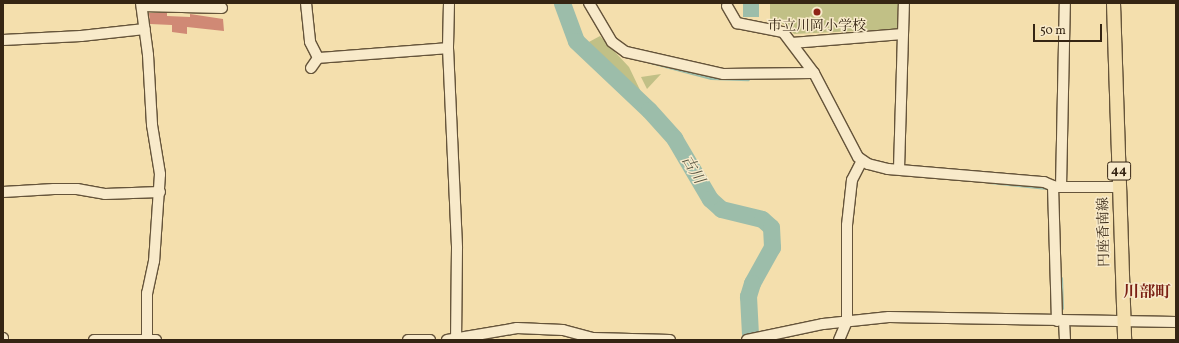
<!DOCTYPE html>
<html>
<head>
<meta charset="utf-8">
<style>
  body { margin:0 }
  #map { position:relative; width:1179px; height:343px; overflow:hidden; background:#f4dfad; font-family:Vollkorn,"Noto Serif JP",serif }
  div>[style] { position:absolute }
  .green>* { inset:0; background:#c1c086 }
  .water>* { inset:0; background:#9cbdaa; transform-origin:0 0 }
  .stream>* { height:3px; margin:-1.5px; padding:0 1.5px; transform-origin:1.5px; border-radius:1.5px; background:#9cbdaa }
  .river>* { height:17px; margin:-8.5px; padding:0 8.5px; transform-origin:8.5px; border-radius:8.5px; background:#9cbdaa }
  .building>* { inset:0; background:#d08975 }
  .roads { filter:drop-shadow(1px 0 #65543a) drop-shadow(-1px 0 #65543a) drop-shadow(0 1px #65543a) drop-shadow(0 -1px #65543a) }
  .minor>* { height:10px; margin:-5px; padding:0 5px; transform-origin:5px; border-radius:5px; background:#f8eaca }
  .major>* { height:13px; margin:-6.5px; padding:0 6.5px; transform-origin:6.5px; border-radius:6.5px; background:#f4dfad }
  .dots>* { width:11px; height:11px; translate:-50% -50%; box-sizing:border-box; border:2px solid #f8eaca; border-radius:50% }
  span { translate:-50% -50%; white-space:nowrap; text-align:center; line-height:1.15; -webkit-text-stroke:3px #f8eaca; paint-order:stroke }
  .shield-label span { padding:1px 3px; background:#f8eaca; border:1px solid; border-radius:3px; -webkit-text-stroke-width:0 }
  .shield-label { font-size:13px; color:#352513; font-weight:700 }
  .poi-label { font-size:14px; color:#352513 }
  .street-label { font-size:14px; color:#352513 }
  .water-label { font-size:15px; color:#545340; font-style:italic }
  .quarter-label { font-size:16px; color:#7a1f14; font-weight:700 }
  .frame { position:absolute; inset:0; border:4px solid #352513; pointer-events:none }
  .scale { position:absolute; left:1033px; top:24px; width:69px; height:18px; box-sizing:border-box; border:2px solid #352513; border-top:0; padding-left:5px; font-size:12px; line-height:14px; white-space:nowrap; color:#352513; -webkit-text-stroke:3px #f8eaca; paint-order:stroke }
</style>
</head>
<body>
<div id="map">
  <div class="green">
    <div style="clip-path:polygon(770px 3px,898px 3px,897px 29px,794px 34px,786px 25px,770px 21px)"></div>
    <div style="clip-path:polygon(600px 36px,629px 67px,641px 92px,637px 94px,584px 46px,582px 40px,587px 43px)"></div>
    <div style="clip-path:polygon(661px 74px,647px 89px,641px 77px)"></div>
  </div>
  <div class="water">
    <div style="left:743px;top:3px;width:16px;height:14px"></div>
  </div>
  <div class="stream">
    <div style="left:650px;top:62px;width:63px;rotate:14.7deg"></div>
    <div style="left:711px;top:78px;width:37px;rotate:2deg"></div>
    <div style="left:989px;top:182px;width:58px;rotate:5.9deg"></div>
    <div style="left:1061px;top:278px;width:30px;rotate:88deg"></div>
  </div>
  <div class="river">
    <div style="left:562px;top:3px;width:40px;rotate:69.8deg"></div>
    <div style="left:576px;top:41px;width:100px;rotate:43.4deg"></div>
    <div style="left:649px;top:110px;width:38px;rotate:48deg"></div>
    <div style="left:674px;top:138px;width:71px;rotate:59.5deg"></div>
    <div style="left:710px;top:199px;width:15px;rotate:42deg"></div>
    <div style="left:721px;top:209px;width:42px;rotate:13.7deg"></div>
    <div style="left:762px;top:219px;width:12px;rotate:42deg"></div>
    <div style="left:771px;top:227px;width:20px;rotate:87deg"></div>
    <div style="left:772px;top:247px;width:41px;rotate:119.1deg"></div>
    <div style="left:752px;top:283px;width:14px;rotate:107deg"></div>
    <div style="left:748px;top:296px;width:37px;rotate:87deg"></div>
  </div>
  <div class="building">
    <div style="clip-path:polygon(149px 13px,167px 13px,167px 16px,190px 17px,190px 14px,223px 19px,224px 31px,187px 27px,187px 34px,172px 32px,172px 25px,150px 24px)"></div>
  </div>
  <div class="roads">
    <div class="minor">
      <div style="left:141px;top:3px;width:52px;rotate:82.3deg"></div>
      <div style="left:148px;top:55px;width:70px;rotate:86.7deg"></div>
      <div style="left:152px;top:125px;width:50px;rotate:80.7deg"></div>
      <div style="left:160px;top:174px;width:87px;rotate:93.9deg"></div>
      <div style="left:154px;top:261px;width:33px;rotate:102deg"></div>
      <div style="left:147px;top:293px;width:47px;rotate:90deg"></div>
      <div style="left:306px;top:3px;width:39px;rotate:84deg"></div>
      <div style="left:310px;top:42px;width:18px;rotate:63deg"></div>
      <div style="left:449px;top:3px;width:45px;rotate:91.3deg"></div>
      <div style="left:448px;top:48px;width:200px;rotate:87.4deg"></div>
      <div style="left:457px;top:248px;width:92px;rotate:90.6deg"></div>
      <div style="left:589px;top:3px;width:45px;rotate:59.5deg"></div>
      <div style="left:612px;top:42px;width:17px;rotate:36deg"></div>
      <div style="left:626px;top:52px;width:99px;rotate:12.8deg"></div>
      <div style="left:723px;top:74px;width:91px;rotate:-0.6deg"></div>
      <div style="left:814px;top:73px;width:95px;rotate:62.4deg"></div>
      <div style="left:858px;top:157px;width:12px;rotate:35deg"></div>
      <div style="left:868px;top:164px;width:21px;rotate:14deg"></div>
      <div style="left:888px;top:169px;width:157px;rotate:4.8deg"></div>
      <div style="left:1044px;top:182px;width:13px;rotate:23deg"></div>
      <div style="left:1056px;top:187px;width:64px"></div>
      <div style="left:142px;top:6px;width:80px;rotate:1.4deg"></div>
      <div style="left:727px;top:6px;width:20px;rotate:60deg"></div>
      <div style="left:737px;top:23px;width:47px;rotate:11.1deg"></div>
      <div style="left:783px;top:32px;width:51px;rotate:52.9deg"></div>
      <div style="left:3px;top:40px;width:78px;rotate:-2.9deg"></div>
      <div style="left:81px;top:36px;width:64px;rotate:-6.2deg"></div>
      <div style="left:792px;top:43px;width:111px;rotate:-4.6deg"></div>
      <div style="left:311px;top:68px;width:12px;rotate:-55deg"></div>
      <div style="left:318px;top:58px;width:130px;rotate:-4.4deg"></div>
      <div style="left:899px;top:169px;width:166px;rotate:-88.3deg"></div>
      <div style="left:1053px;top:186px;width:135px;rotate:88.3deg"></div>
      <div style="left:1061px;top:187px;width:184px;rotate:-88.8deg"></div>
      <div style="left:3px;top:192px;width:51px;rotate:-3.4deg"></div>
      <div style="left:54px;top:189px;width:23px"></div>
      <div style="left:77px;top:189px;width:28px;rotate:10deg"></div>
      <div style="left:105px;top:194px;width:55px;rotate:-2.1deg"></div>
      <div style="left:1064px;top:321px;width:19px;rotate:87deg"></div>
      <div style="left:3px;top:338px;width:2px;rotate:90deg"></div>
      <div style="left:94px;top:340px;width:62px"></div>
      <div style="left:408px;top:340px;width:22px"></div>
      <div style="left:447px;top:340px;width:71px;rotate:-9.7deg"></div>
      <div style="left:517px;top:328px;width:46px;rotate:2.5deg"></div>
      <div style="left:563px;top:330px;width:31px;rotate:15deg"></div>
      <div style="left:593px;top:338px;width:77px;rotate:1.5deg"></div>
      <div style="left:747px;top:340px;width:78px;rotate:-11.9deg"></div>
      <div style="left:823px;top:324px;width:66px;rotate:-6.1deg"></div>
      <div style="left:889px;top:317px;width:287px;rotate:1deg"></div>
      <div style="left:839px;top:340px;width:21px;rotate:-67deg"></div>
      <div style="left:847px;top:321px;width:96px;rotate:-90deg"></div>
      <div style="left:847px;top:225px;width:45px;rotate:-83.7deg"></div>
      <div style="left:852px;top:180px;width:22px;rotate:-63deg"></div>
    </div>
    <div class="major">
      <div style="left:1113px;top:3px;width:337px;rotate:88.1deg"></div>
    </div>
  </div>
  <div class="dots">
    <div style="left:817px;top:12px;background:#8f2418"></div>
  </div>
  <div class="shield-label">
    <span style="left:1119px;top:171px">44</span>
  </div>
  <div class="poi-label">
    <span style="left:817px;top:27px">市立川岡小学校</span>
  </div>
  <div class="street-label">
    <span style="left:1105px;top:232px;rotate:-91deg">円座香南線</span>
  </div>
  <div class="water-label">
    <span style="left:692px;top:170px;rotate:59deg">古川</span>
  </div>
  <div class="quarter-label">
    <span style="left:1147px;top:293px">川部町</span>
  </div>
  <div class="frame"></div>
  <div class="scale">50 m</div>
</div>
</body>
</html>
